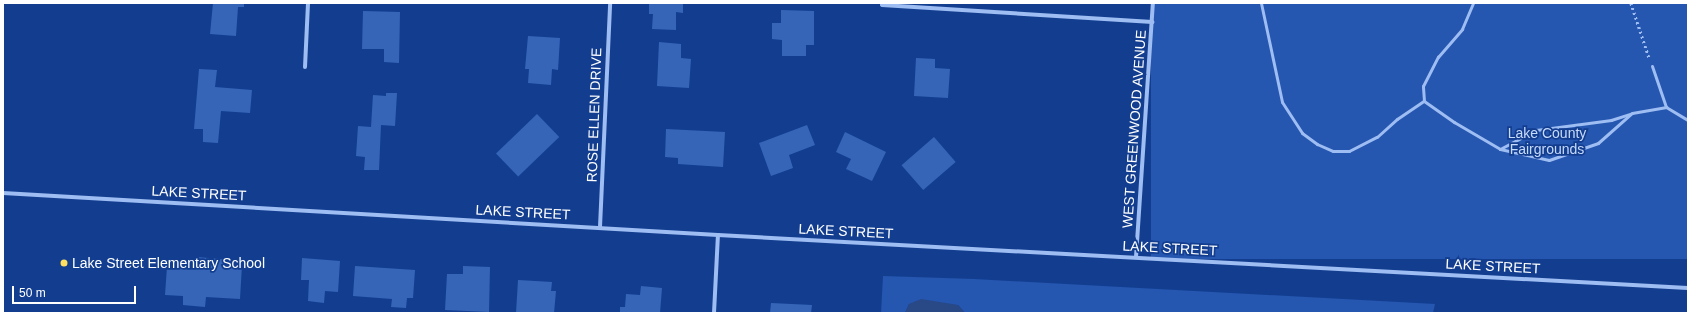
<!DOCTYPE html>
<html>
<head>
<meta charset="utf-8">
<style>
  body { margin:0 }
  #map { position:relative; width:1691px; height:316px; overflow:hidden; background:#133e90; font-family:Arial,sans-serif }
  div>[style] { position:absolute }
  .green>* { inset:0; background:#2556b0; transform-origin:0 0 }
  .water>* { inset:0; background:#284886 }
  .building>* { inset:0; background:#3665b8; transform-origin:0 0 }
  .path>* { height:2.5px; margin-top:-1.25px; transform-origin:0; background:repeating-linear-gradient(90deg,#9ebdf2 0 2px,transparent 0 5px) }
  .service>* { height:3px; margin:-1.5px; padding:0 1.5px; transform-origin:1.5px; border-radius:1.5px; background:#9ebdf2 }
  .minor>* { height:4px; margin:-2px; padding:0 2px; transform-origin:2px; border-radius:2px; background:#9ebdf2 }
  .dots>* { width:11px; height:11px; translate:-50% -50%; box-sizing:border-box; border:2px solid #133e90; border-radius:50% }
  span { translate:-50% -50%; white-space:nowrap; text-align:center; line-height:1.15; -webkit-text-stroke:3.5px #133e90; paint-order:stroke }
  .street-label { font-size:14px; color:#fff }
  .park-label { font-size:14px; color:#c6dafc }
  .poi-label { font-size:14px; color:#fff }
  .left { translate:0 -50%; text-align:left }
  .frame { position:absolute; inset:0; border:4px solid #fff; pointer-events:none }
  .scale { position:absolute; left:12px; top:286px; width:124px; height:18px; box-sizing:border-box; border:2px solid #fff; border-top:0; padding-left:5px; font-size:12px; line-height:14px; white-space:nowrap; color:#fff; -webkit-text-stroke:3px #133e90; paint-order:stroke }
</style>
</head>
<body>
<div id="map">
  <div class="green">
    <div style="left:1151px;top:3px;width:537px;height:256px"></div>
    <div style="clip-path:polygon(883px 276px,974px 279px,1435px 304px,1433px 313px,965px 313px,958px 305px,909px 304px,905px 313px,881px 313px)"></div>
  </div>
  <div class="water">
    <div style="clip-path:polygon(921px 299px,958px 305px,965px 313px,905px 313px,909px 304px)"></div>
  </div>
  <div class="building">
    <div style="clip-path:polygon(213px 3px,244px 3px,244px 7px,238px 7px,236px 36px,210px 34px)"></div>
    <div style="clip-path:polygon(649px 3px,683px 3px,683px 13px,676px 12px,676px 30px,652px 29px,653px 14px,649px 14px)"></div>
    <div style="clip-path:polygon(781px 10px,814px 11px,814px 45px,806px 45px,806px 56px,782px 56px,782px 40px,772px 39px,772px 23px,781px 23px)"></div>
    <div style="clip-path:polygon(363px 11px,400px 12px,399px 63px,384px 62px,384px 49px,362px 49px)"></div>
    <div style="clip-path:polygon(528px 36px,560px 38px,558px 70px,552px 69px,551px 85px,528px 83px,529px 69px,525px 69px)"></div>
    <div style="clip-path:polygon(659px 42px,681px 44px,681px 58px,691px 59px,689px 88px,657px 86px)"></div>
    <div style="clip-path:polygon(916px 58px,935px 59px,935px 68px,950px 69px,948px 98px,914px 96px)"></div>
    <div style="clip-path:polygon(199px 69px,217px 70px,215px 87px,252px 90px,250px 113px,221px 111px,218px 143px,203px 142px,203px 129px,194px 129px)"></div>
    <div style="clip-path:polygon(386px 93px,397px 93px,395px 126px,381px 125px,379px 170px,364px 170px,365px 157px,356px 156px,358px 126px,371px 127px,373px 95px,386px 96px)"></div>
    <div style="left:537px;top:114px;width:32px;height:57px;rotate:46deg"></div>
    <div style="clip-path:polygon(807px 125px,815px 145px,789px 155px,793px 168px,771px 176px,759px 143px)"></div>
    <div style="clip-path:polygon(666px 129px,725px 132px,723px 167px,678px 164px,678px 158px,665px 157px)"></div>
    <div style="clip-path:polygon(845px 132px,886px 152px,872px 181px,846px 169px,851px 159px,836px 152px)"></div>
    <div style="left:934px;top:137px;width:33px;height:43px;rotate:49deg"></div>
    <div style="clip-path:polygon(197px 257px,232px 260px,231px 264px,242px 265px,240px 299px,206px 297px,205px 307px,183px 305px,183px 296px,165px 295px,167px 267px,181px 268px,181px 263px,196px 265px)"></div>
    <div style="clip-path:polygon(302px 258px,340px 261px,338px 292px,325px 291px,324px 303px,308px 301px,309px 280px,301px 280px)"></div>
    <div style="clip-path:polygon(355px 266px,415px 270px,413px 298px,407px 298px,406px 308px,391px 307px,392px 299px,353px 296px)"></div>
    <div style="clip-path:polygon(463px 266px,490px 267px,489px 312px,445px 310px,447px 274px,463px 274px)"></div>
    <div style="clip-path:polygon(518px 280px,552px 282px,551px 291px,556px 291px,554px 313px,516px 313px)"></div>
    <div style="clip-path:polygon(641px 286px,662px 288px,660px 313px,620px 313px,620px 307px,625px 307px,626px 294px,640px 295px)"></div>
    <div style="clip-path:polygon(771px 303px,812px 305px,811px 313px,770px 313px)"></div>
  </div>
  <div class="path">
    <div style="left:1631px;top:3px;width:57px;rotate:71.6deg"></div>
  </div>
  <div class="service">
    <div style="left:1261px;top:3px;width:101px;rotate:78deg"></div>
    <div style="left:1282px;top:102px;width:37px;rotate:57deg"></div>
    <div style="left:1302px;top:133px;width:19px;rotate:36deg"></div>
    <div style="left:1317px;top:144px;width:17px;rotate:24deg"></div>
    <div style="left:1333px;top:151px;width:16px"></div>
    <div style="left:1349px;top:151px;width:31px;rotate:-27deg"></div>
    <div style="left:1377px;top:137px;width:27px;rotate:-42deg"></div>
    <div style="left:1397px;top:119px;width:32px;rotate:-34deg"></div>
    <div style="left:1424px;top:101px;width:37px;rotate:35deg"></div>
    <div style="left:1454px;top:122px;width:53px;rotate:30.4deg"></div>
    <div style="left:1500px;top:149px;width:50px;rotate:12.7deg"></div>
    <div style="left:1549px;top:160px;width:52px;rotate:-19.1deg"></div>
    <div style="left:1598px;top:143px;width:45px;rotate:-41.4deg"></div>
    <div style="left:1632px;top:113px;width:35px;rotate:-10deg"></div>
    <div style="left:1666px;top:107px;width:26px;rotate:31deg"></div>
    <div style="left:1652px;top:66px;width:43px;rotate:71.1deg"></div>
    <div style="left:1424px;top:101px;width:15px;rotate:-94deg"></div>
    <div style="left:1423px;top:86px;width:33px;rotate:-63deg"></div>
    <div style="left:1438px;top:57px;width:37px;rotate:-49deg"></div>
    <div style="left:1462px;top:29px;width:28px;rotate:-67deg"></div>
    <div style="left:1500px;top:149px;width:41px;rotate:-27.8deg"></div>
    <div style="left:1536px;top:130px;width:76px;rotate:-7.6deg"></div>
    <div style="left:1611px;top:120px;width:20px;rotate:-18deg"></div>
  </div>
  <div class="minor">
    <div style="left:883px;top:3px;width:2px;rotate:117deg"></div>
    <div style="left:882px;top:5px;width:271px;rotate:3.6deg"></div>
    <div style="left:305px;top:67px;width:64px;rotate:-87.3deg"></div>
    <div style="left:3px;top:193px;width:716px;rotate:3.36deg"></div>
    <div style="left:718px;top:235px;width:971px;rotate:3.13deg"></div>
    <div style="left:600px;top:227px;width:224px;rotate:-87.4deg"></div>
    <div style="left:1136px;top:257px;width:255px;rotate:-86.2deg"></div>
    <div style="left:714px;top:313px;width:78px;rotate:-87.1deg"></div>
  </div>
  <div class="dots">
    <div style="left:64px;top:263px;background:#ffdf5f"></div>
  </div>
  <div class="street-label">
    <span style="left:594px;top:115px;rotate:-88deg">ROSE ELLEN DRIVE</span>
    <span style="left:1134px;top:129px;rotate:-86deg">WEST GREENWOOD AVENUE</span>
    <span style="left:199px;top:193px;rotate:3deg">LAKE STREET</span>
    <span style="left:523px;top:212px;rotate:3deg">LAKE STREET</span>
    <span style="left:846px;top:231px;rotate:3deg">LAKE STREET</span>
    <span style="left:1170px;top:248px;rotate:3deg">LAKE STREET</span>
    <span style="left:1493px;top:266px;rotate:3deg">LAKE STREET</span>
  </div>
  <div class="park-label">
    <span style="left:1547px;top:141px">Lake County<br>Fairgrounds</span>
  </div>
  <div class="poi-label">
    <span class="left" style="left:72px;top:263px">Lake Street Elementary School</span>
  </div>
  <div class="frame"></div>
  <div class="scale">50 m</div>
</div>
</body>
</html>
